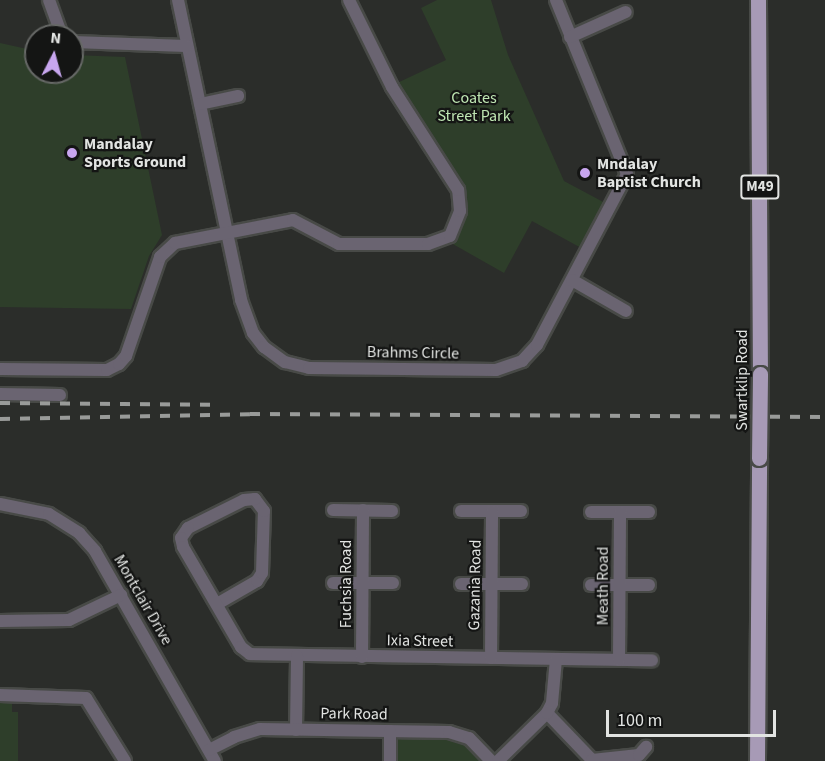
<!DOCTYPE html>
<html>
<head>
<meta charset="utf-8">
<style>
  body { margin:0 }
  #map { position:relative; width:825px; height:761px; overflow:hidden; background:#2b2d2a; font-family:"Source Sans 3",sans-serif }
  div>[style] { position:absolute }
  .green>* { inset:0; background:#2e3e2a }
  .roads { filter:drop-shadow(2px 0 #484a47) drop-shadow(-2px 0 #484a47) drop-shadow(0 2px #484a47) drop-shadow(0 -2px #484a47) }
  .street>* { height:12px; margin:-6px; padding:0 6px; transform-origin:6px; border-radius:6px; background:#6a6471 }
  .primary>* { height:15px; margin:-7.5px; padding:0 7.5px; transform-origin:7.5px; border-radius:7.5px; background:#a79ab6 }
  .rail>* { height:4px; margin-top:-2px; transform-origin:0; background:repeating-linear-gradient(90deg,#999b99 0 10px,transparent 0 20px) }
  .bridges { filter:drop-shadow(2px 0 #484a47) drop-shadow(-2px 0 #484a47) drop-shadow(0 2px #484a47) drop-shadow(0 -2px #484a47) }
  .primary-bridge>* { height:15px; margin:-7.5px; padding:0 7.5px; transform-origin:7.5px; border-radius:7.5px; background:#a79ab6 }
  .dots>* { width:16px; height:16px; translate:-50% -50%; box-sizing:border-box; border:3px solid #141514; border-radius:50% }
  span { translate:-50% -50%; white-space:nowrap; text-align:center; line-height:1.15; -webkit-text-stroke:4.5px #141514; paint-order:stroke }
  .shield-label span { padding:2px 4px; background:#141514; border:2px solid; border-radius:4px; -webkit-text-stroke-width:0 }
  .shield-label { font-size:15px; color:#e2e4e2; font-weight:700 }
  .park-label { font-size:16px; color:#bfe6b3 }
  .poi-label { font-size:16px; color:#e2e4e2; font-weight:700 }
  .left { translate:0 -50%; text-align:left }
  .street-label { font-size:16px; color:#e2e4e2 }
  .north { position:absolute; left:24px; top:24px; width:60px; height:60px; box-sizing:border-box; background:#141514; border:2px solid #666866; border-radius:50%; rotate:6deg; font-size:16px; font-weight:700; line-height:24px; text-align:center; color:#e2e4e2 }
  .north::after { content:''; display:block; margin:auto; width:21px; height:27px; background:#c8a6ef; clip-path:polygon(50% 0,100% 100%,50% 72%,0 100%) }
  .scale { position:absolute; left:606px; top:710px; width:170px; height:27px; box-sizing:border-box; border:3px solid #e2e4e2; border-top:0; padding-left:8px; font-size:18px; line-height:21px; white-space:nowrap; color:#e2e4e2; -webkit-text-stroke:4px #141514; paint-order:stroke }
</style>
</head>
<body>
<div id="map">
  <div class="green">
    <div style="clip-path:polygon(437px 0,491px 0,508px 55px,564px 181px,607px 204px,583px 249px,532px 221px,504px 273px,451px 243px,466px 215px,464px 190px,395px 84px,446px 60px,421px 8px)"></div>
    <div style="clip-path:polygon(0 43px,36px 51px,36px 72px,72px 72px,72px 55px,125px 57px,162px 235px,149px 256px,131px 309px,0 307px)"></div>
    <div style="clip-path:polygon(0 703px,12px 703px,12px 712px,18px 712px,18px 761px,0 761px)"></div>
    <div style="clip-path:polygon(399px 736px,461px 738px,486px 761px,394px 761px,395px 741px)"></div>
  </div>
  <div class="roads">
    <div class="street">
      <div style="left:49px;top:0;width:38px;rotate:70deg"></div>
      <div style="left:178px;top:0;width:307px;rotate:78.1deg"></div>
      <div style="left:241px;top:300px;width:35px;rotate:70deg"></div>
      <div style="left:253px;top:333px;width:18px;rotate:52deg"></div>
      <div style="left:264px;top:347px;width:26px;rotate:36deg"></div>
      <div style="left:285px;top:362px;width:25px;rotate:14deg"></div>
      <div style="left:309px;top:368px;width:187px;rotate:0.6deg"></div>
      <div style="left:496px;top:370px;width:28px;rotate:-19deg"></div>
      <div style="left:522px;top:361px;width:22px;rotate:-47deg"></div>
      <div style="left:537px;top:345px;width:193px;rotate:-62.2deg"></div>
      <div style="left:627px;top:174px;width:188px;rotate:-112.2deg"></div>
      <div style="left:570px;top:37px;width:61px;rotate:-24.1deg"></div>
      <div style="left:72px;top:42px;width:115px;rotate:2deg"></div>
      <div style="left:200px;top:104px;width:39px;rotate:-12deg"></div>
      <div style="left:572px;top:280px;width:62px;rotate:29.9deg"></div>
      <div style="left:0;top:369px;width:107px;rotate:0.5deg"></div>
      <div style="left:107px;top:370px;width:13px;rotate:-27deg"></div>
      <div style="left:119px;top:364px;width:11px;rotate:-49deg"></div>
      <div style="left:126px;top:356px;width:105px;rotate:-71deg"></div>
      <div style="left:160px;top:257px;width:21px;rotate:-43deg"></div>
      <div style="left:175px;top:243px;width:120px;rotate:-11deg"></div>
      <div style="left:293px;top:220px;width:52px;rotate:27.6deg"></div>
      <div style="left:339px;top:244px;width:89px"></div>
      <div style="left:428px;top:244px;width:23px;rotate:-20deg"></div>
      <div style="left:450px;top:236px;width:27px;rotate:-68deg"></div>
      <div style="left:460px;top:211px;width:21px;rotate:-95deg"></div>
      <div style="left:458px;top:190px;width:122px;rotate:-122.7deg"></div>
      <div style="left:392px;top:87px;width:97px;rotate:-116.3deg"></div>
      <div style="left:0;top:394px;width:60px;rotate:1deg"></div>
      <div style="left:0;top:504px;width:50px;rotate:11.5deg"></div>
      <div style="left:49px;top:514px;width:36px;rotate:32deg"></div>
      <div style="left:79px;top:533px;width:24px;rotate:48deg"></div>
      <div style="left:95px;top:551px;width:242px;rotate:60.3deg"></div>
      <div style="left:333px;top:510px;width:59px;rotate:1deg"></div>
      <div style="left:461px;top:511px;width:60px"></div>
      <div style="left:591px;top:512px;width:58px"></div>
      <div style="left:333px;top:583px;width:60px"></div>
      <div style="left:461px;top:584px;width:61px"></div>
      <div style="left:591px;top:585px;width:58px"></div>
      <div style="left:217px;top:604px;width:46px;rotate:-29.9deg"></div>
      <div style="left:257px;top:581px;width:9px;rotate:-58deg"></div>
      <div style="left:262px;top:573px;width:62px;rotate:-88.2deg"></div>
      <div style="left:264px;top:511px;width:15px;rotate:-127deg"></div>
      <div style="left:255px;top:499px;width:11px;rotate:175deg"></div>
      <div style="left:244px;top:500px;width:63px;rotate:153.4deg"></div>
      <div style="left:188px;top:528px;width:12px;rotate:125deg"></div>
      <div style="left:181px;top:538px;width:9px;rotate:77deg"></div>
      <div style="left:183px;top:547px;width:116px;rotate:59.9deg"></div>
      <div style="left:241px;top:647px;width:11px;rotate:38deg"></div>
      <div style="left:250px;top:654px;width:402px;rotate:0.9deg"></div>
      <div style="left:0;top:621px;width:69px;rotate:-0.8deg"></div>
      <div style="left:69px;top:620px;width:58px;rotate:-25.7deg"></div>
      <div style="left:362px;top:657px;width:147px;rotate:-89.6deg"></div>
      <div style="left:491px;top:658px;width:147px;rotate:-89.6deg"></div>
      <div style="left:619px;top:660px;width:148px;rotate:-89.6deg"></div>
      <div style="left:0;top:695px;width:86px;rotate:2deg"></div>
      <div style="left:86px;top:698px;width:74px;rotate:58.2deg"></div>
      <div style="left:547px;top:713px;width:66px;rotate:46.2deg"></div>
      <div style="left:296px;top:730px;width:74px;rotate:-89.2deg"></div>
      <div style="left:209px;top:750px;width:28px;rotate:-27deg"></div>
      <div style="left:234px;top:737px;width:27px;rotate:-17deg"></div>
      <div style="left:260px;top:729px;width:189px;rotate:0.9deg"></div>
      <div style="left:449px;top:732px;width:21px;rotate:17deg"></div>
      <div style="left:469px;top:738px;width:32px;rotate:46deg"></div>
      <div style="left:592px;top:760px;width:47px;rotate:-6.1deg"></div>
      <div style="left:639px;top:755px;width:11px;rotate:-49deg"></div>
      <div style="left:390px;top:761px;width:30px;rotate:-90deg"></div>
      <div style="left:498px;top:761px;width:69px;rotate:-44.4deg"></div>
      <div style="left:547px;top:713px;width:11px;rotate:-63deg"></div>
      <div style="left:552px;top:703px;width:44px;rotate:-84.8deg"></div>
    </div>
    <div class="primary">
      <div style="left:758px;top:0;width:374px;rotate:89.7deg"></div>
      <div style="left:757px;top:761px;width:303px;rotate:-89.6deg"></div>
    </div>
  </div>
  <div class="rail">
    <div style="left:0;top:403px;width:213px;rotate:0.5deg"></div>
    <div style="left:0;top:419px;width:250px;rotate:-1.1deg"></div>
    <div style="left:250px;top:414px;width:575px;rotate:0.3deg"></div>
  </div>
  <div class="bridges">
    <div class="primary-bridge">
      <div style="left:759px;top:458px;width:84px;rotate:-89.3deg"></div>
    </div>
  </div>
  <div class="dots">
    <div style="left:72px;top:153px;background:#c8a6ef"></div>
    <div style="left:585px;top:173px;background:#c8a6ef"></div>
  </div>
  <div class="shield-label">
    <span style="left:760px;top:187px">M49</span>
  </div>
  <div class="park-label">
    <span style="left:474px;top:107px">Coates<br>Street Park</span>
  </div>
  <div class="poi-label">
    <span class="left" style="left:84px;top:153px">Mandalay<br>Sports Ground</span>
    <span class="left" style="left:597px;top:173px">Mndalay<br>Baptist Church</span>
  </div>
  <div class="street-label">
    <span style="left:413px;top:353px;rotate:1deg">Brahms Circle</span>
    <span style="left:742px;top:380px;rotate:-90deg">Swartklip Road</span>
    <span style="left:346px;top:584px;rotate:-90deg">Fuchsia Road</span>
    <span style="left:475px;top:585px;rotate:-89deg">Gazania Road</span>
    <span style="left:603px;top:586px;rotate:-90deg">Meath Road</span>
    <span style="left:143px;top:600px;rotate:60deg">Montclair Drive</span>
    <span style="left:420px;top:641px;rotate:1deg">Ixia Street</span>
    <span style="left:354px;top:714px;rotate:1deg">Park Road</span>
  </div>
  <div class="north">N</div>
  <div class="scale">100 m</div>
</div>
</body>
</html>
